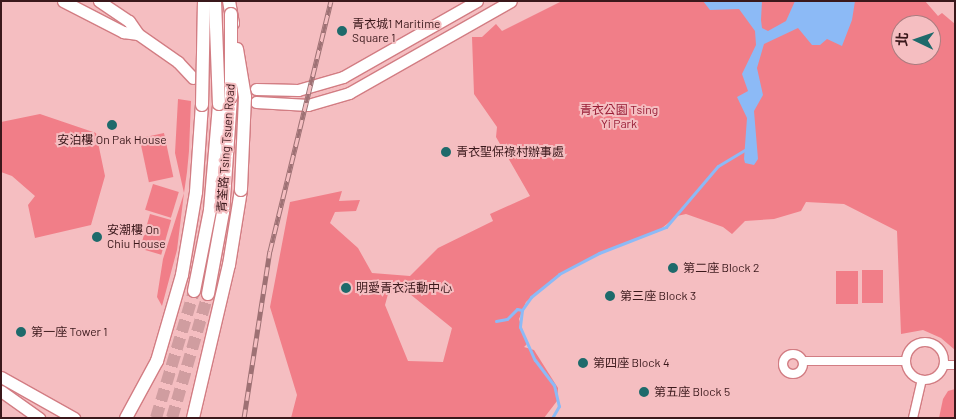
<!DOCTYPE html>
<html>
<head>
<meta charset="utf-8">
<style>
  body { margin:0 }
  #map { position:relative; width:956px; height:419px; overflow:hidden; background:#f5bec1; font-family:Barlow,"Noto Sans TC",sans-serif }
  div>[style] { position:absolute }
  .green>* { inset:0; background:#f17e88; transform-origin:0 0 }
  .water>* { inset:0; background:#8cbaf6 }
  .stream>* { height:3px; margin:-1.5px; padding:0 1.5px; transform-origin:1.5px; border-radius:1.5px; background:#8cbaf6 }
  .primary-tunnel>* { height:12px; margin-top:-6px; transform-origin:0; background:repeating-linear-gradient(90deg,#d09da0 0 12px,transparent 0 18px) }
  .roads { filter:drop-shadow(1px 0 #d27d83) drop-shadow(-1px 0 #d27d83) drop-shadow(0 1px #d27d83) drop-shadow(0 -1px #d27d83) }
  .street>* { height:8px; margin:-4px; padding:0 4px; transform-origin:4px; border-radius:4px; background:#fff }
  .street>.ring { margin:-4px; padding:0; box-sizing:content-box; background:none; border:8px solid #fff; border-radius:50% }
  .secondary>* { height:11px; margin:-5.5px; padding:0 5.5px; transform-origin:5.5px; border-radius:5.5px; background:#fff }
  .primary>* { height:12px; margin:-6px; padding:0 6px; transform-origin:6px; border-radius:6px; background:#fff }
  .rail>* { height:5px; margin-top:-2.5px; transform-origin:0; background:repeating-linear-gradient(90deg,#f5bec1 0 9px,#9e7174 0 18px); box-sizing:border-box; border-block:1px solid #9e7174 }
  .bridges { filter:drop-shadow(1px 0 #d27d83) drop-shadow(-1px 0 #d27d83) drop-shadow(0 1px #d27d83) drop-shadow(0 -1px #d27d83) }
  .primary-bridge>* { height:12px; margin:-6px; padding:0 6px; transform-origin:6px; border-radius:6px; background:#fff }
  .dots>* { width:14px; height:14px; translate:-50% -50%; box-sizing:border-box; border:2px solid #f5bec1; border-radius:50% }
  span { translate:-50% -50%; white-space:nowrap; text-align:center; line-height:1.15; -webkit-text-stroke:4px #f5bec1; paint-order:stroke }
  .poi-label { font-size:12px; color:#3a181b }
  .left { translate:0 -50%; text-align:left }
  .park-label { font-size:12px; color:#981d36 }
  .street-label { font-size:12px; color:#3a181b }
  .frame { position:absolute; inset:0; border:2px solid #3a181b; pointer-events:none }
  .north { position:absolute; left:891px; top:15px; width:50px; height:50px; box-sizing:border-box; background:#f5bec1; border:1px solid #aa7c7f; border-radius:50%; rotate:273deg; font-size:14px; font-weight:700; line-height:20px; text-align:center; color:#3a181b }
  .north::after { content:''; display:block; margin:auto; width:18px; height:22px; background:#1e6a6b; clip-path:polygon(50% 0,100% 100%,50% 72%,0 100%) }
</style>
</head>
<body>
<div id="map">
  <div class="green">
    <div style="clip-path:polygon(evenodd,562px 1px,925px 1px,938px 16px,942px 13px,955px 24px,955px 350px,941px 338px,923px 330px,901px 334px,897px 231px,844px 204px,806px 202px,801px 211px,774px 219px,745px 221px,732px 234px,723px 227px,686px 214px,677px 216px,657px 232px,599px 253px,559px 274px,526px 302px,519px 319px,527px 344px,524px 347px,534px 350px,558px 388px,557px 401px,544px 418px,291px 418px,297px 395px,270px 307px,290px 202px,342px 191px,339px 201px,360px 200px,356px 211px,335px 212px,330px 223px,358px 248px,372px 273px,410px 276px,438px 248px,493px 221px,490px 214px,530px 196px,496px 137px,497px 127px,474px 94px,472px 37px,482px 37px,496px 24px,502px 31px,562px 1px,901px 25px,931px 25px,931px 55px,901px 55px,901px 25px,562px 1px,405px 290px,452px 328px,443px 362px,408px 361px,385px 305px,388px 294px,405px 290px)"></div>
    <div style="clip-path:polygon(178px 99px,191px 101px,189px 151px,187px 172px,184px 193px,177px 250px,162px 306px,157px 297px,163px 259px,184px 193px,175px 153px)"></div>
    <div style="clip-path:polygon(40px 114px,96px 133px,105px 176px,91px 225px,35px 238px,28px 205px,35px 196px,12px 176px,1px 172px,1px 122px)"></div>
    <div style="left:164px;top:133px;width:45px;height:25px;rotate:78deg"></div>
    <div style="left:153px;top:184px;width:27px;height:27px;rotate:17deg"></div>
    <div style="left:150px;top:214px;width:22px;height:36px;rotate:16deg"></div>
    <div style="left:862px;top:270px;width:21px;height:33px"></div>
    <div style="left:836px;top:271px;width:22px;height:33px"></div>
    <div style="clip-path:polygon(955px 389px,955px 418px,939px 418px,943px 399px,948px 391px)"></div>
  </div>
  <div class="water">
    <div style="clip-path:polygon(703px 1px,762px 1px,761px 20px,762px 28px,768px 31px,786px 21px,795px 1px,855px 1px,852px 20px,842px 46px,827px 39px,820px 45px,812px 45px,798px 28px,764px 44px,757px 68px,763px 95px,754px 111px,758px 159px,754px 165px,745px 163px,744px 159px,747px 118px,737px 97px,748px 91px,742px 74px,756px 45px,755px 31px,739px 9px,710px 10px)"></div>
  </div>
  <div class="stream">
    <div style="left:522px;top:310px;width:17px;rotate:97deg"></div>
    <div style="left:520px;top:327px;width:36px;rotate:66deg"></div>
    <div style="left:535px;top:360px;width:31px;rotate:53deg"></div>
    <div style="left:554px;top:385px;width:22px;rotate:77deg"></div>
    <div style="left:559px;top:406px;width:14px;rotate:120deg"></div>
    <div style="left:496px;top:321px;width:11px;rotate:-10deg"></div>
    <div style="left:507px;top:319px;width:14px;rotate:-45deg"></div>
    <div style="left:517px;top:309px;width:5px;rotate:11deg"></div>
    <div style="left:522px;top:310px;width:16px;rotate:-55deg"></div>
    <div style="left:531px;top:297px;width:36px;rotate:-39deg"></div>
    <div style="left:559px;top:274px;width:45px;rotate:-27.7deg"></div>
    <div style="left:599px;top:253px;width:72px;rotate:-21.2deg"></div>
    <div style="left:666px;top:227px;width:80px;rotate:-49.6deg"></div>
    <div style="left:718px;top:166px;width:31px;rotate:-31deg"></div>
  </div>
  <div class="primary-tunnel">
    <div style="left:156px;top:418px;width:133px;rotate:-73.3deg"></div>
    <div style="left:172px;top:418px;width:129px;rotate:-73.8deg"></div>
  </div>
  <div class="roads">
    <div class="street">
      <div class="ring" style="left:906px;top:342px;width:30px;height:30px"></div>
      <div class="ring" style="left:783px;top:354px;width:12px;height:12px"></div>
      <div style="left:803px;top:361px;width:103px"></div>
      <div style="left:944px;top:365px;width:11px"></div>
      <div style="left:913px;top:418px;width:39px;rotate:-77deg"></div>
    </div>
    <div class="secondary">
      <div style="left:63px;top:1px;width:68px;rotate:27.3deg"></div>
      <div style="left:123px;top:32px;width:15px;rotate:8deg"></div>
      <div style="left:99px;top:1px;width:36px;rotate:34deg"></div>
      <div style="left:129px;top:21px;width:16px;rotate:55deg"></div>
      <div style="left:138px;top:34px;width:49px;rotate:35deg"></div>
      <div style="left:178px;top:62px;width:22px;rotate:47deg"></div>
      <div style="left:256px;top:89px;width:42px;rotate:1.4deg"></div>
      <div style="left:298px;top:90px;width:47px;rotate:-16.1deg"></div>
      <div style="left:343px;top:77px;width:154px;rotate:-29.6deg"></div>
      <div style="left:256px;top:102px;width:52px;rotate:3.3deg"></div>
      <div style="left:308px;top:105px;width:43px;rotate:-16.3deg"></div>
      <div style="left:349px;top:93px;width:186px;rotate:-29.6deg"></div>
      <div style="left:1px;top:377px;width:84px;rotate:29.3deg"></div>
      <div style="left:1px;top:391px;width:47px;rotate:35.4deg"></div>
    </div>
    <div class="primary">
      <div style="left:229px;top:1px;width:23px;rotate:80deg"></div>
      <div style="left:194px;top:291px;width:83px;rotate:-78.8deg"></div>
      <div style="left:210px;top:210px;width:106px;rotate:-85.1deg"></div>
      <div style="left:208px;top:294px;width:83px;rotate:-79.6deg"></div>
      <div style="left:223px;top:212px;width:115px;rotate:-86deg"></div>
      <div style="left:126px;top:418px;width:65px;rotate:-61.5deg"></div>
      <div style="left:157px;top:361px;width:90px;rotate:-73.8deg"></div>
      <div style="left:182px;top:275px;width:84px;rotate:-80.4deg"></div>
      <div style="left:196px;top:192px;width:87px;rotate:-86.1deg"></div>
      <div style="left:193px;top:418px;width:157px;rotate:-76.8deg"></div>
      <div style="left:229px;top:265px;width:76px;rotate:-80.9deg"></div>
    </div>
  </div>
  <div class="rail">
    <div style="left:244px;top:418px;width:169px;rotate:-81.2deg"></div>
    <div style="left:270px;top:251px;width:257px;rotate:-76.3deg"></div>
  </div>
  <div class="bridges">
    <div class="primary-bridge">
      <div style="left:215px;top:1px;width:103px;rotate:87.8deg"></div>
      <div style="left:231px;top:14px;width:83px;rotate:90deg"></div>
      <div style="left:237px;top:49px;width:49px;rotate:80.5deg"></div>
      <div style="left:245px;top:97px;width:93px;rotate:92.5deg"></div>
      <div style="left:202px;top:105px;width:104px;rotate:-88.9deg"></div>
    </div>
  </div>
  <div class="dots">
    <div style="left:342px;top:31px;background:#1e6a6b"></div>
    <div style="left:112px;top:125px;background:#1e6a6b"></div>
    <div style="left:446px;top:152px;background:#1e6a6b"></div>
    <div style="left:97px;top:237px;background:#1e6a6b"></div>
    <div style="left:673px;top:268px;background:#1e6a6b"></div>
    <div style="left:346px;top:288px;background:#1e6a6b"></div>
    <div style="left:610px;top:296px;background:#1e6a6b"></div>
    <div style="left:21px;top:332px;background:#1e6a6b"></div>
    <div style="left:583px;top:363px;background:#1e6a6b"></div>
    <div style="left:644px;top:392px;background:#1e6a6b"></div>
  </div>
  <div class="poi-label">
    <span class="left" style="left:352px;top:31px">青衣城1 Maritime<br>Square 1</span>
    <span style="left:112px;top:140px">安泊樓 On Pak House</span>
    <span class="left" style="left:456px;top:152px">青衣聖保祿村辦事處</span>
    <span class="left" style="left:107px;top:237px">安潮樓 On<br>Chiu House</span>
    <span class="left" style="left:683px;top:268px">第二座 Block 2</span>
    <span class="left" style="left:356px;top:288px">明愛青衣活動中心</span>
    <span class="left" style="left:620px;top:296px">第三座 Block 3</span>
    <span class="left" style="left:31px;top:332px">第一座 Tower 1</span>
    <span class="left" style="left:593px;top:363px">第四座 Block 4</span>
    <span class="left" style="left:654px;top:392px">第五座 Block 5</span>
  </div>
  <div class="park-label">
    <span style="left:619px;top:117px">青衣公園 Tsing<br>Yi Park</span>
  </div>
  <div class="street-label">
    <span style="left:226px;top:148px;rotate:-86deg">青荃路 Tsing Tsuen Road</span>
  </div>
  <div class="frame"></div>
  <div class="north">北</div>
</div>
</body>
</html>
